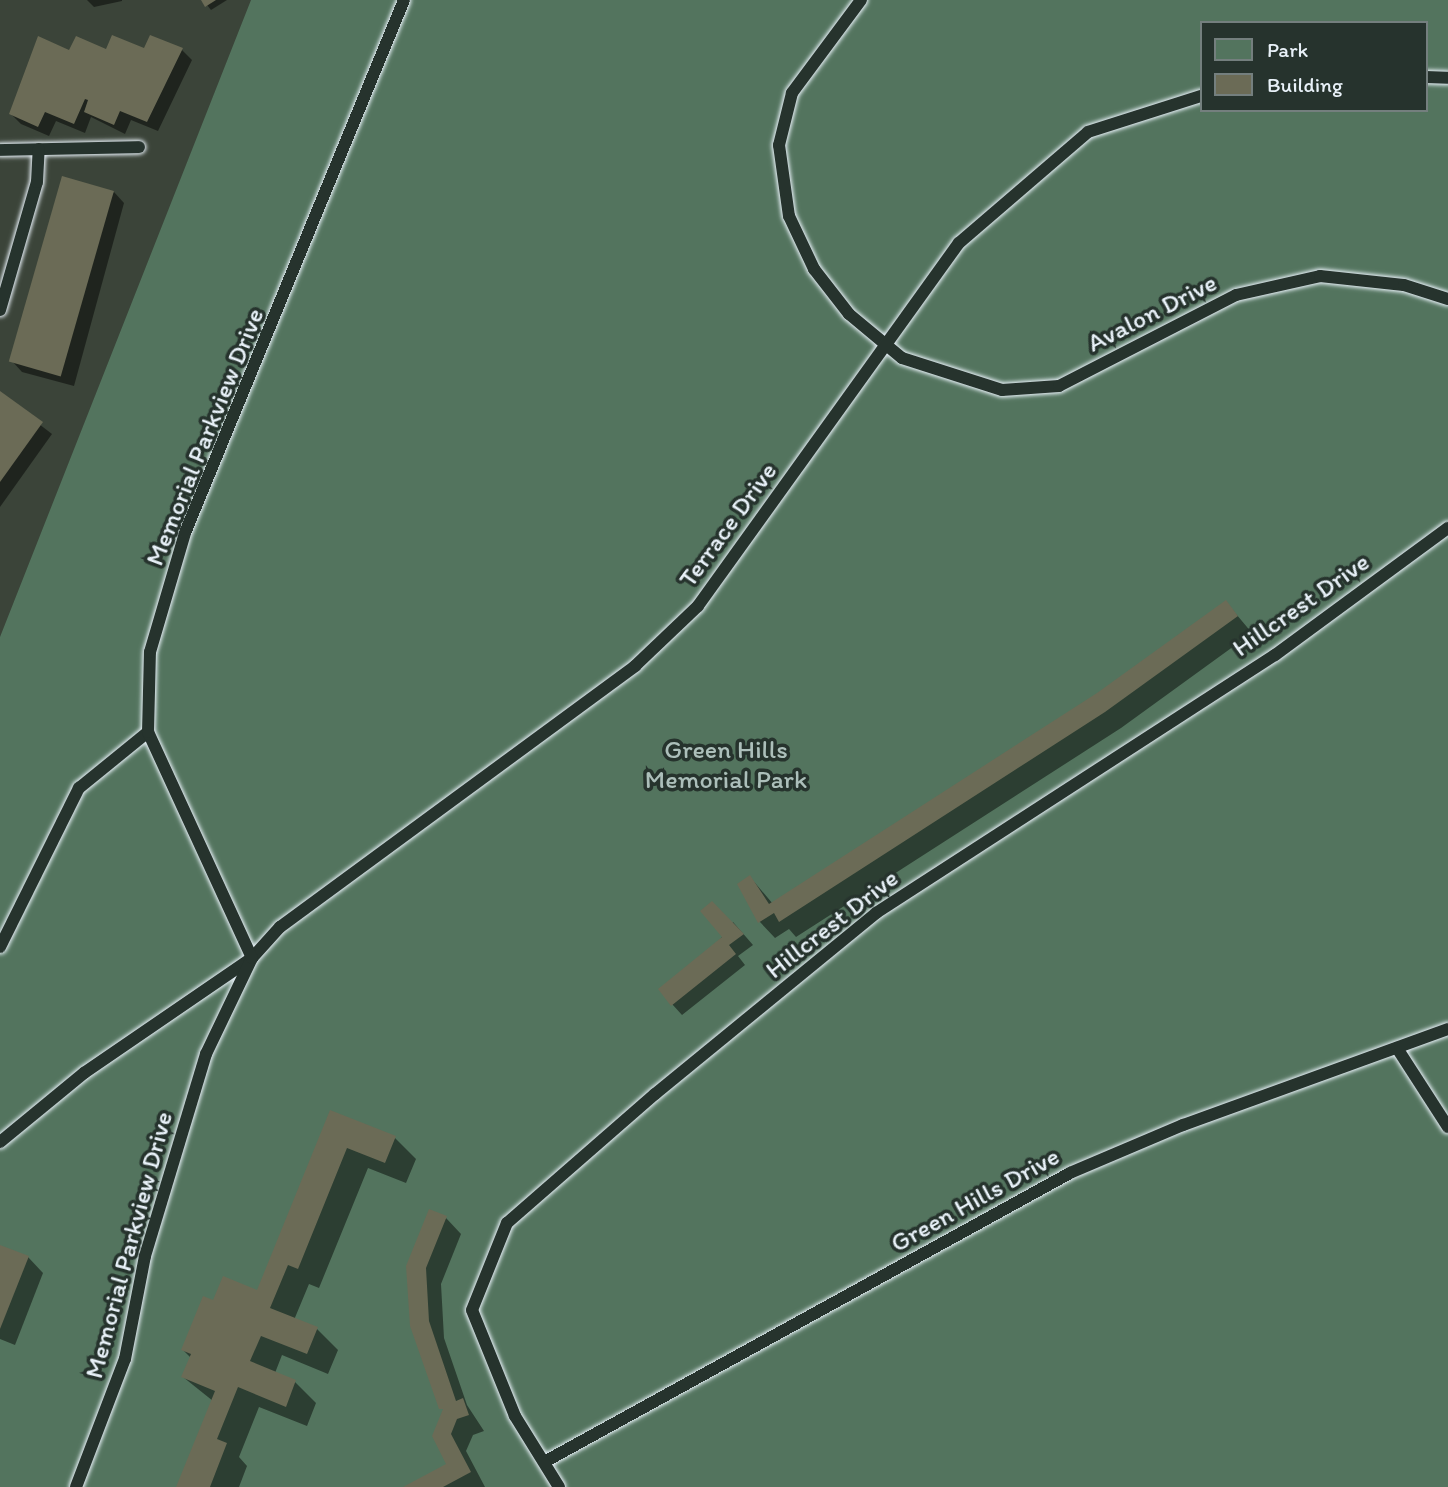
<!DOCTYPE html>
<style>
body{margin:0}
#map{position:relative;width:1448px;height:1487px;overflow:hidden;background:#3b4439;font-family:Itim,sans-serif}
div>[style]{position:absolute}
.green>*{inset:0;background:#53745e}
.shadow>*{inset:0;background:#0007}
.building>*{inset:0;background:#6b6b56;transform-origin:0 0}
.roads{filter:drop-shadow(0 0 2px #e8f1f8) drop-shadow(0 0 2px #e8f1f8)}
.service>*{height:12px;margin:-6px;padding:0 6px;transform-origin:6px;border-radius:6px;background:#26332d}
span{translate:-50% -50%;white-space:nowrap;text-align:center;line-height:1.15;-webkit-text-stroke:7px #26332d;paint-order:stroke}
.street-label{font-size:26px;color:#e8f1f8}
.park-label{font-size:26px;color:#acbfba}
.legend{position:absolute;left:1200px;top:21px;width:228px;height:91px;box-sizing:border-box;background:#26332d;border:2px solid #747f7e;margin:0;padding:9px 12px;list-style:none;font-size:21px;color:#e8f1f8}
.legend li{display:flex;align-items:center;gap:14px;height:35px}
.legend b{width:35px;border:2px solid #747f7e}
</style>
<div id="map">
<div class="green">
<div style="clip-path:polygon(evenodd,251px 0,1448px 0,1448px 1487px,0 1487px,0 637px,251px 0,1201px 23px,1425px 23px,1425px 110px,1201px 110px,1201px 23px)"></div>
</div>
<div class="shadow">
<div style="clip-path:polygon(87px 0,122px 0,122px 1px,94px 7px)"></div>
<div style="clip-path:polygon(203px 0,227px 0,211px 10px)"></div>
<div style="clip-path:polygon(39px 39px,70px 52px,182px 50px,192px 60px,158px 131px,131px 120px,125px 134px,91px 117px,85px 133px,56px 121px,49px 136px,21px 124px,11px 114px)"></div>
<div style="clip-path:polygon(114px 192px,124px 203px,74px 386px,22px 372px,12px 361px)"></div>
<div style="clip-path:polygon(0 394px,52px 434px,0 507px)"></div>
<div style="clip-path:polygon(1226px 602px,1252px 633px,1121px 728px,796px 937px,789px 929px,775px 938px,760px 922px,752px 910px,750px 877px,773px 904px,1098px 694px)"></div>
<div style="clip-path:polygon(733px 922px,753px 945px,738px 956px,745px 965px,682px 1015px,672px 1004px)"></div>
<div style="clip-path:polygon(331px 1112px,395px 1138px,416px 1159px,406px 1183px,368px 1168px,319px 1288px,309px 1284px,294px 1320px,317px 1329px,338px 1350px,328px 1374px,282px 1355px,275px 1373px,295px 1382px,316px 1403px,307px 1426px,259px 1407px,239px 1457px,247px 1466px,239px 1487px,178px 1487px,213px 1401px,183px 1377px,191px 1358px,183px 1350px,214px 1302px,258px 1292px)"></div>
<div style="clip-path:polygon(446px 1218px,461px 1234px,441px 1284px,444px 1338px,467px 1405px,484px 1431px,473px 1435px,466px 1451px,485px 1487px,407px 1487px,449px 1464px,444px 1411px,407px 1266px)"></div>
<div style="clip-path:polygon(0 1248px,28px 1257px,43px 1273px,15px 1345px,0 1339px)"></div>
</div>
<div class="building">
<div style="clip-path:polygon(201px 0,216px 0,205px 7px)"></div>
<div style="clip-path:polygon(112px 35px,144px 48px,150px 35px,183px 48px,147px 122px,120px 111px,114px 125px,84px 112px,88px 100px,85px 99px,74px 124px,45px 112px,38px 127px,9px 114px,38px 36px,69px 50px,76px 36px,106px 49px)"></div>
<div style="left:62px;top:176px;width:54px;height:193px;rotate:16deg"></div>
<div style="clip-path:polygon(0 391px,43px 422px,0 482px)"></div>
<div style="clip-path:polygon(1226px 600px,1238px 616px,1105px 712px,779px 922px,774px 913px,758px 923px,737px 884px,750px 875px,769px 904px,1097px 693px)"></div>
<div style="clip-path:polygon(712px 901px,744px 934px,729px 945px,736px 954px,671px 1006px,658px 989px,722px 937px,700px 911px)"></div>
<div style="clip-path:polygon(330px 1110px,396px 1136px,385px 1163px,347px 1148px,298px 1269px,288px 1265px,270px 1308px,318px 1327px,307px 1354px,261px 1336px,250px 1361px,296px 1380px,286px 1407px,238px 1387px,217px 1439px,227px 1443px,210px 1487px,176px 1487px,215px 1391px,181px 1377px,191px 1354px,181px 1350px,203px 1296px,213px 1300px,223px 1276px,257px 1290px)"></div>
<div style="clip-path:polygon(429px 1209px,447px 1216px,426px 1268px,429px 1321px,456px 1401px,463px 1398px,469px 1415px,457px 1419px,451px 1434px,471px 1472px,443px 1487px,403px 1487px,446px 1464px,432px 1436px,443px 1409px,439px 1409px,410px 1326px,406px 1266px)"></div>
<div style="clip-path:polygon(0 1245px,29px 1256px,0 1329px)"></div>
</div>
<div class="roads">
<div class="service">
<div style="left:861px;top:0;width:116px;rotate:126.6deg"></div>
<div style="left:792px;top:93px;width:54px;rotate:104deg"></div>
<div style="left:779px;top:145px;width:72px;rotate:82deg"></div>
<div style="left:789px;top:216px;width:59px;rotate:64.7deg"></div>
<div style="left:814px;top:269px;width:57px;rotate:52.1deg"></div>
<div style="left:849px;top:314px;width:69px;rotate:39.7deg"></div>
<div style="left:902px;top:358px;width:105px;rotate:17.7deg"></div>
<div style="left:1002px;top:390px;width:57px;rotate:-4deg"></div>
<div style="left:1059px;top:386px;width:199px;rotate:-27.2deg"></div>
<div style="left:1236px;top:295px;width:86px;rotate:-12.7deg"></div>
<div style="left:1320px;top:276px;width:84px;rotate:6.1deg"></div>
<div style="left:1404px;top:285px;width:46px;rotate:17.7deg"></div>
<div style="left:1425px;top:77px;width:23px;rotate:2deg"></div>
<div style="left:0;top:150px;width:139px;rotate:-1.2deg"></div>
<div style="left:0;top:310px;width:133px;rotate:-73.9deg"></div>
<div style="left:37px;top:182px;width:33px;rotate:-87deg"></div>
<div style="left:0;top:947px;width:178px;rotate:-63.6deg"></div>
<div style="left:79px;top:788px;width:89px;rotate:-39.1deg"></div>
<div style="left:1397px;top:1048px;width:94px;rotate:57.2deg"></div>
<div style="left:0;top:1142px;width:109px;rotate:-39.4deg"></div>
<div style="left:84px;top:1073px;width:204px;rotate:-34.4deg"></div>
<div style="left:252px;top:958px;width:42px;rotate:-47.9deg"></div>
<div style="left:280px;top:927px;width:441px;rotate:-36.3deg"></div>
<div style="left:635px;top:666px;width:87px;rotate:-43.6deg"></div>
<div style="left:698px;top:606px;width:447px;rotate:-54.3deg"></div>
<div style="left:959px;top:243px;width:170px;rotate:-40.7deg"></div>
<div style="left:1088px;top:132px;width:119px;rotate:-17.7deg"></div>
<div style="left:546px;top:1461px;width:598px;rotate:-28.79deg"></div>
<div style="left:1070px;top:1173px;width:123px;rotate:-23deg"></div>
<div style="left:1183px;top:1125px;width:282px;rotate:-19.9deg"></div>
<div style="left:76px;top:1487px;width:137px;rotate:-69.1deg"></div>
<div style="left:125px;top:1359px;width:105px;rotate:-79deg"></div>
<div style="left:145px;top:1256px;width:211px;rotate:-73.2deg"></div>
<div style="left:206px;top:1054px;width:106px;rotate:-64.4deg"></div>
<div style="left:252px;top:958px;width:249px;rotate:-114.7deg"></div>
<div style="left:148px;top:732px;width:80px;rotate:-88.6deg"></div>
<div style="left:150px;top:652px;width:124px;rotate:-73.6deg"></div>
<div style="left:185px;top:533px;width:576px;rotate:-67.66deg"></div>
<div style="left:559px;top:1487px;width:84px;rotate:-121.8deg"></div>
<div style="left:515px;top:1416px;width:114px;rotate:-112.1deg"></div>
<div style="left:472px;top:1310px;width:94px;rotate:-68.1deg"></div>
<div style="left:507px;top:1223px;width:196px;rotate:-41.1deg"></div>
<div style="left:655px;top:1094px;width:286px;rotate:-39.3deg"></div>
<div style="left:876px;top:913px;width:475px;rotate:-32.9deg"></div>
<div style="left:1275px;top:655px;width:215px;rotate:-36.3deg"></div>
</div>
</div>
<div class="street-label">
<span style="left:1152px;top:313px;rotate:-27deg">Avalon Drive</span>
<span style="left:205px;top:437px;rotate:-68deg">Memorial Parkview Drive</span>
<span style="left:728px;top:525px;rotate:-54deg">Terrace Drive</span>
<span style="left:1301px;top:605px;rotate:-35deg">Hillcrest Drive</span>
<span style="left:832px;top:924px;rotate:-38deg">Hillcrest Drive</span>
<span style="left:975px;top:1200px;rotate:-29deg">Green Hills Drive</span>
<span style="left:129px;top:1245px;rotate:-75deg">Memorial Parkview Drive</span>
</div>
<div class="park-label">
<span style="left:726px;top:765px">Green Hills<br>Memorial Park</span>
</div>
<ul class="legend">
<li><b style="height:19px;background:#53745e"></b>Park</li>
<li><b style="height:19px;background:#6b6b56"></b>Building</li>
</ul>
</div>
